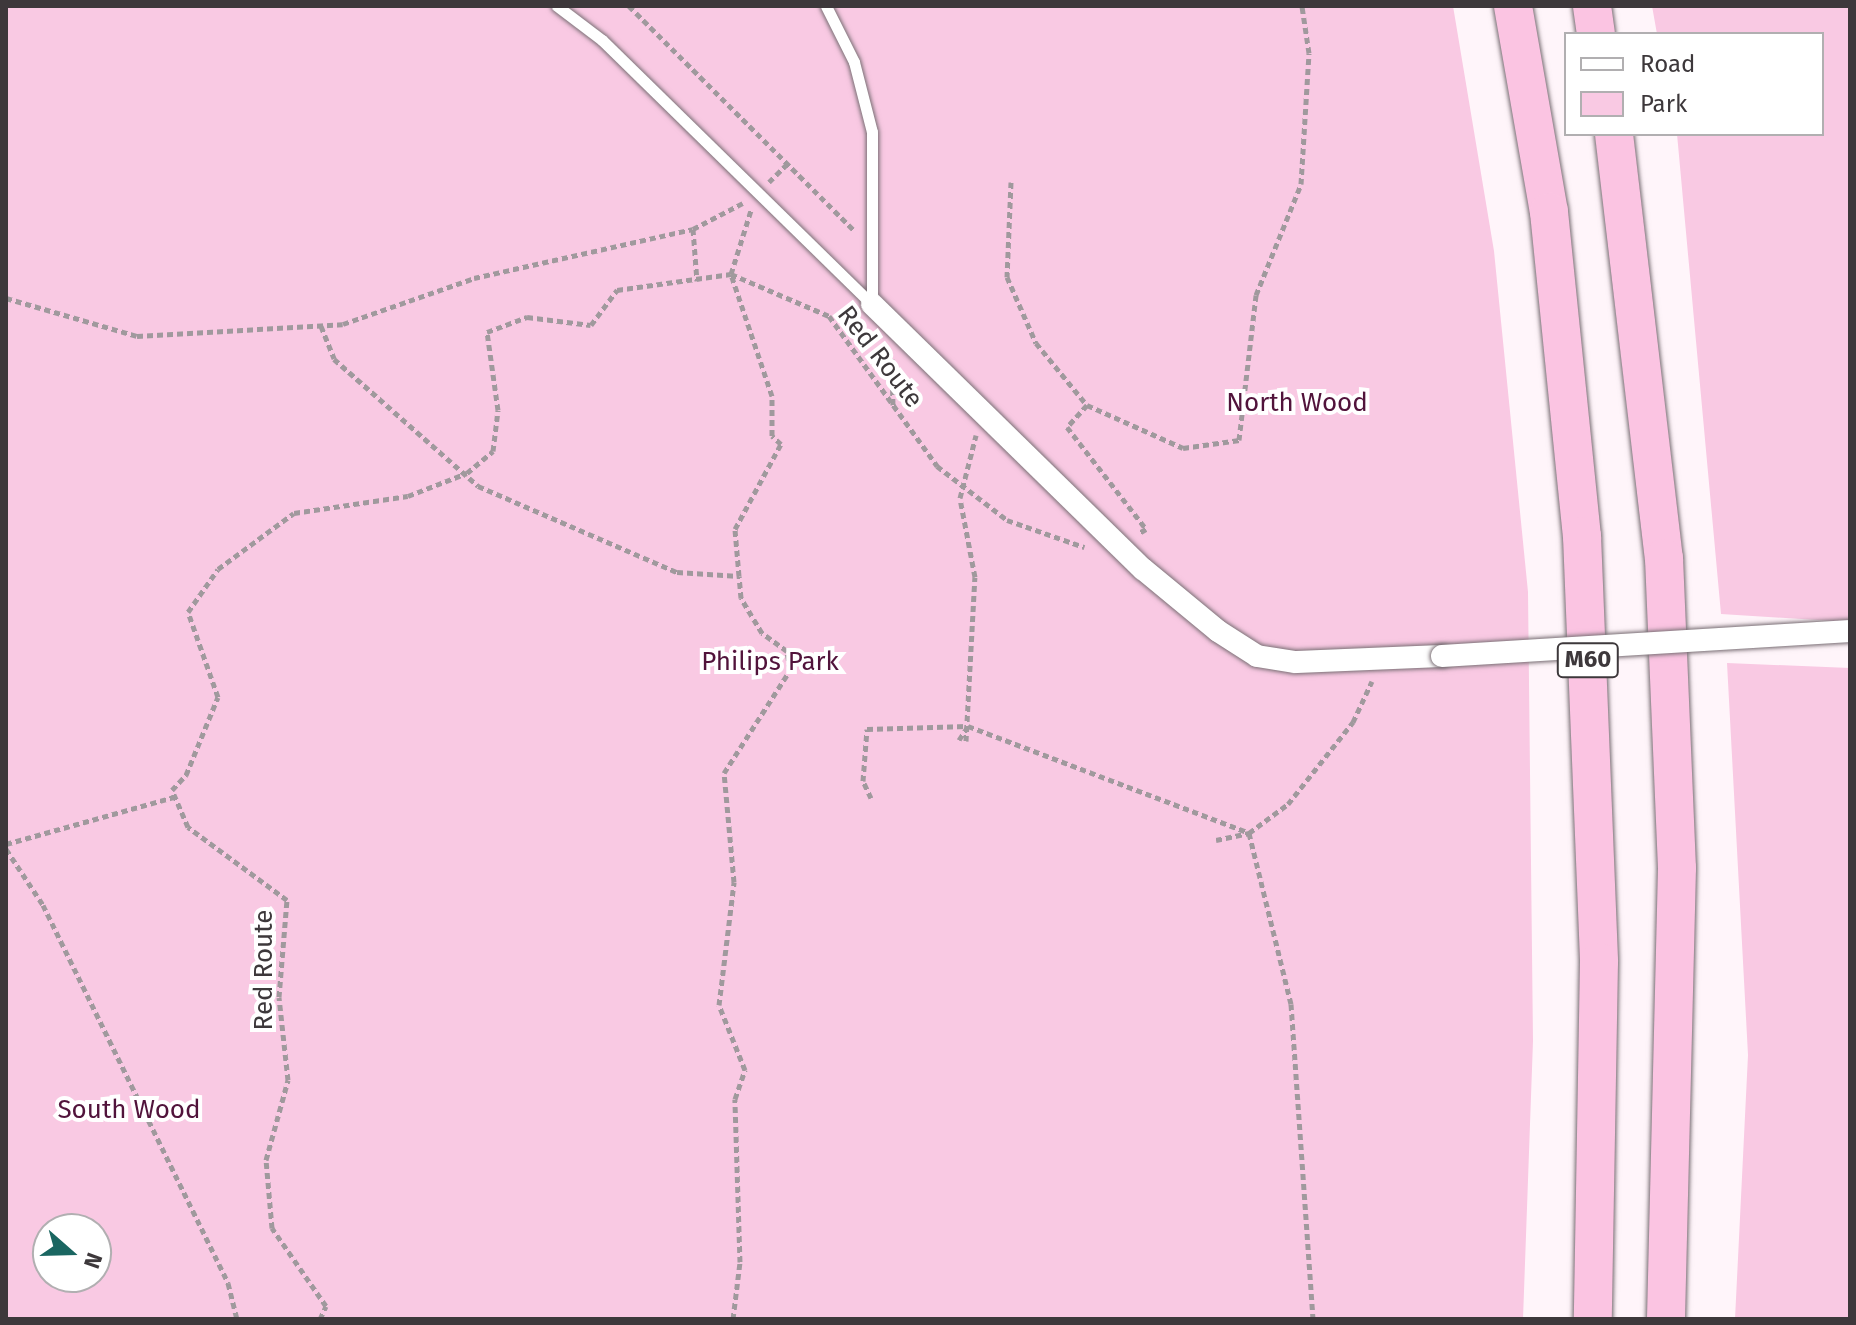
<!DOCTYPE html>
<style>
body{margin:0}
#map{position:relative;width:1856px;height:1325px;overflow:hidden;background:#fff5fa;font-family:"Fira Sans",sans-serif}
div>[style]{position:absolute}
.green>*{inset:0;background:#f9c9e3}
.path>*{height:5px;margin-top:-2.5px;transform-origin:0;background:repeating-linear-gradient(90deg,#a0999d 0 6px,transparent 0 10px)}
.roads{filter:drop-shadow(0 0 2px #7b7076) drop-shadow(0 0 2px #7b7076)}
.service>*{height:11px;margin:-5.5px;padding:0 5.5px;transform-origin:5.5px;border-radius:5.5px;background:#fff}
.minor>*{height:22px;margin:-11px;padding:0 11px;transform-origin:11px;border-radius:11px;background:#fff}
.motorway>*{height:38px;margin:-19px;padding:0 19px;transform-origin:19px;border-radius:19px;background:#fbc4e2}
.bridges{filter:drop-shadow(0 0 2px #7b7076) drop-shadow(0 0 2px #7b7076)}
.minor-bridge>*{height:22px;margin:-11px;padding:0 11px;transform-origin:11px;border-radius:11px;background:#fff}
span{translate:-50% -50%;white-space:nowrap;text-align:center;line-height:1.15;-webkit-text-stroke:8px #fff;paint-order:stroke}
.shield-label span{padding:2px 6px;background:#fff;border:2px solid;border-radius:6px;-webkit-text-stroke-width:0}
.shield-label{font-size:24px;color:#3d383b;font-weight:700}
.street-label{font-size:26px;color:#3d383b}
.park-label{font-size:26px;color:#51133b}
.frame{position:absolute;inset:0;border:8px solid #3d383b;pointer-events:none}
.legend{position:absolute;left:1564px;top:32px;width:260px;height:104px;box-sizing:border-box;background:#fff;border:2px solid #b1afb1;margin:0;padding:10px 14px;list-style:none;font-size:24px;color:#3d383b}
.legend li{display:flex;align-items:center;gap:16px;height:40px}
.legend b{width:40px;border:2px solid #b1afb1}
.north{position:absolute;left:32px;top:1213px;width:80px;height:80px;box-sizing:border-box;background:#fff;border:2px solid #b1afb1;border-radius:50%;rotate:110deg;font-size:22px;font-weight:700;line-height:32px;text-align:center;color:#3d383b}
.north::after{content:'';display:block;margin:auto;width:28px;height:36px;background:#1a6661;clip-path:polygon(50% 0,100% 100%,50% 72%,0 100%)}
</style>
<div id="map">
<div class="green">
<div style="clip-path:polygon(evenodd,6px 6px,1453px 6px,1494px 251px,1528px 592px,1533px 1041px,1523px 1319px,6px 1319px,6px 6px,48px 1229px,96px 1229px,96px 1277px,48px 1277px,48px 1229px)"></div>
<div style="clip-path:polygon(1652px 6px,1850px 6px,1850px 622px,1721px 614px,1677px 134px,1822px 134px,1822px 34px,1657px 34px)"></div>
<div style="clip-path:polygon(1727px 663px,1850px 668px,1850px 1319px,1735px 1319px,1748px 1055px)"></div>
</div>
<div class="path">
<div style="left:629px;top:6px;width:319px;rotate:44.9deg"></div>
<div style="left:769px;top:182px;width:27px;rotate:-45deg"></div>
<div style="left:1011px;top:182px;width:95px;rotate:92.4deg"></div>
<div style="left:1007px;top:277px;width:72px;rotate:66.3deg"></div>
<div style="left:1036px;top:343px;width:80px;rotate:50.6deg"></div>
<div style="left:1087px;top:405px;width:105px;rotate:24.1deg"></div>
<div style="left:1183px;top:448px;width:57px;rotate:-8.1deg"></div>
<div style="left:1239px;top:440px;width:146px;rotate:-83.3deg"></div>
<div style="left:1256px;top:295px;width:120px;rotate:-67.9deg"></div>
<div style="left:1301px;top:184px;width:131px;rotate:-86.5deg"></div>
<div style="left:1309px;top:53px;width:48px;rotate:-98.5deg"></div>
<div style="left:693px;top:229px;width:52px;rotate:85.6deg"></div>
<div style="left:6px;top:298px;width:136px;rotate:16.2deg"></div>
<div style="left:137px;top:336px;width:206px;rotate:-3.3deg"></div>
<div style="left:343px;top:324px;width:139px;rotate:-19.3deg"></div>
<div style="left:474px;top:278px;width:224px;rotate:-12.6deg"></div>
<div style="left:693px;top:229px;width:56px;rotate:-27.5deg"></div>
<div style="left:321px;top:326px;width:35px;rotate:68deg"></div>
<div style="left:334px;top:359px;width:192px;rotate:41.4deg"></div>
<div style="left:478px;top:486px;width:217px;rotate:23.4deg"></div>
<div style="left:677px;top:572px;width:62px;rotate:3.7deg"></div>
<div style="left:892px;top:359px;width:46px;rotate:88.8deg"></div>
<div style="left:1087px;top:405px;width:30px;rotate:132deg"></div>
<div style="left:1067px;top:427px;width:129px;rotate:52.2deg"></div>
<div style="left:1146px;top:529px;width:8px;rotate:150deg"></div>
<div style="left:959px;top:740px;width:17px;rotate:-57deg"></div>
<div style="left:968px;top:726px;width:301px;rotate:20.8deg"></div>
<div style="left:1249px;top:833px;width:176px;rotate:76.2deg"></div>
<div style="left:1291px;top:1004px;width:316px;rotate:86deg"></div>
<div style="left:966px;top:741px;width:164px;rotate:-86.9deg"></div>
<div style="left:975px;top:577px;width:80px;rotate:-100.8deg"></div>
<div style="left:960px;top:498px;width:65px;rotate:-75.7deg"></div>
<div style="left:871px;top:798px;width:19px;rotate:-115deg"></div>
<div style="left:863px;top:781px;width:52px;rotate:-85.6deg"></div>
<div style="left:867px;top:729px;width:100px;rotate:-1.7deg"></div>
<div style="left:1216px;top:840px;width:34px;rotate:-12deg"></div>
<div style="left:1249px;top:833px;width:49px;rotate:-36.6deg"></div>
<div style="left:1288px;top:804px;width:105px;rotate:-51.6deg"></div>
<div style="left:1353px;top:722px;width:45px;rotate:-65.1deg"></div>
<div style="left:6px;top:844px;width:174px;rotate:-15.6deg"></div>
<div style="left:6px;top:849px;width:67px;rotate:56.5deg"></div>
<div style="left:43px;top:905px;width:421px;rotate:63.9deg"></div>
<div style="left:228px;top:1283px;width:37px;rotate:76deg"></div>
<div style="left:320px;top:1319px;width:14px;rotate:-65deg"></div>
<div style="left:326px;top:1306px;width:95px;rotate:-124.7deg"></div>
<div style="left:272px;top:1228px;width:68px;rotate:-95deg"></div>
<div style="left:266px;top:1160px;width:83px;rotate:-74.6deg"></div>
<div style="left:288px;top:1080px;width:83px;rotate:-96.2deg"></div>
<div style="left:279px;top:997px;width:97px;rotate:-85.3deg"></div>
<div style="left:287px;top:900px;width:123px;rotate:-143.6deg"></div>
<div style="left:188px;top:827px;width:40px;rotate:-113.4deg"></div>
<div style="left:172px;top:790px;width:21px;rotate:-47deg"></div>
<div style="left:186px;top:775px;width:84px;rotate:-67.7deg"></div>
<div style="left:218px;top:697px;width:90px;rotate:-109.4deg"></div>
<div style="left:188px;top:612px;width:52px;rotate:-55.1deg"></div>
<div style="left:218px;top:569px;width:94px;rotate:-36.4deg"></div>
<div style="left:294px;top:513px;width:115px;rotate:-8.5deg"></div>
<div style="left:408px;top:496px;width:63px;rotate:-21.3deg"></div>
<div style="left:467px;top:473px;width:34px;rotate:-40deg"></div>
<div style="left:493px;top:451px;width:41px;rotate:-83deg"></div>
<div style="left:498px;top:410px;width:79px;rotate:-98deg"></div>
<div style="left:487px;top:332px;width:43px;rotate:-20.6deg"></div>
<div style="left:527px;top:317px;width:64px;rotate:7.1deg"></div>
<div style="left:591px;top:325px;width:44px;rotate:-53.4deg"></div>
<div style="left:617px;top:290px;width:115px;rotate:-8deg"></div>
<div style="left:731px;top:274px;width:107px;rotate:23.2deg"></div>
<div style="left:829px;top:316px;width:185px;rotate:54.2deg"></div>
<div style="left:937px;top:466px;width:88px;rotate:37.6deg"></div>
<div style="left:1007px;top:520px;width:82px;rotate:19.3deg"></div>
<div style="left:733px;top:1319px;width:57px;rotate:-83deg"></div>
<div style="left:740px;top:1262px;width:163px;rotate:-91.8deg"></div>
<div style="left:735px;top:1099px;width:31px;rotate:-71deg"></div>
<div style="left:745px;top:1070px;width:70px;rotate:-111.8deg"></div>
<div style="left:719px;top:1005px;width:124px;rotate:-83deg"></div>
<div style="left:734px;top:882px;width:109px;rotate:-95.2deg"></div>
<div style="left:724px;top:773px;width:122px;rotate:-57.3deg"></div>
<div style="left:790px;top:670px;width:19px;rotate:-99deg"></div>
<div style="left:787px;top:651px;width:31px;rotate:-144deg"></div>
<div style="left:762px;top:633px;width:41px;rotate:-121deg"></div>
<div style="left:741px;top:598px;width:22px;rotate:-95deg"></div>
<div style="left:739px;top:576px;width:47px;rotate:-94.9deg"></div>
<div style="left:735px;top:529px;width:97px;rotate:-61.6deg"></div>
<div style="left:781px;top:444px;width:12px;rotate:-138deg"></div>
<div style="left:772px;top:436px;width:40px;rotate:-90deg"></div>
<div style="left:772px;top:396px;width:129px;rotate:-108.6deg"></div>
<div style="left:731px;top:274px;width:67px;rotate:-72.6deg"></div>
</div>
<div class="roads">
<div class="service">
<div style="left:557px;top:6px;width:56px;rotate:37.1deg"></div>
<div style="left:602px;top:40px;width:378px;rotate:44.4deg"></div>
<div style="left:826px;top:6px;width:63px;rotate:63.4deg"></div>
<div style="left:854px;top:62px;width:72px;rotate:75.6deg"></div>
<div style="left:872px;top:132px;width:172px;rotate:90deg"></div>
</div>
<div class="minor">
<div style="left:872px;top:304px;width:379px;rotate:44.4deg"></div>
<div style="left:1143px;top:569px;width:97px;rotate:39.6deg"></div>
<div style="left:1218px;top:631px;width:46px;rotate:32.7deg"></div>
<div style="left:1257px;top:656px;width:39px;rotate:9deg"></div>
<div style="left:1296px;top:662px;width:146px;rotate:-2.4deg"></div>
</div>
<div class="motorway">
<div style="left:1513px;top:6px;width:209px;rotate:80.1deg"></div>
<div style="left:1549px;top:212px;width:326px;rotate:84.2deg"></div>
<div style="left:1582px;top:536px;width:426px;rotate:87.7deg"></div>
<div style="left:1599px;top:962px;width:357px;rotate:91deg"></div>
<div style="left:1592px;top:6px;width:28px;rotate:82deg"></div>
<div style="left:1614px;top:134px;width:427px;rotate:83.3deg"></div>
<div style="left:1664px;top:558px;width:310px;rotate:87.6deg"></div>
<div style="left:1677px;top:868px;width:451px;rotate:91.4deg"></div>
</div>
</div>
<div class="bridges">
<div class="minor-bridge">
<div style="left:1442px;top:656px;width:409px;rotate:-3.5deg"></div>
</div>
</div>
<div class="shield-label">
<span style="left:1588px;top:660px">M60</span>
</div>
<div class="street-label">
<span style="left:880px;top:357px;rotate:52deg">Red Route</span>
<span style="left:264px;top:970px;rotate:-90deg">Red Route</span>
</div>
<div class="park-label">
<span style="left:1297px;top:403px">North Wood</span>
<span style="left:770px;top:662px">Philips Park</span>
<span style="left:129px;top:1110px">South Wood</span>
</div>
<div class="frame"></div>
<ul class="legend">
<li><b style="height:10px;background:#fff"></b>Road</li>
<li><b style="height:22px;background:#f9c9e3"></b>Park</li>
</ul>
<div class="north">N</div>
</div>
